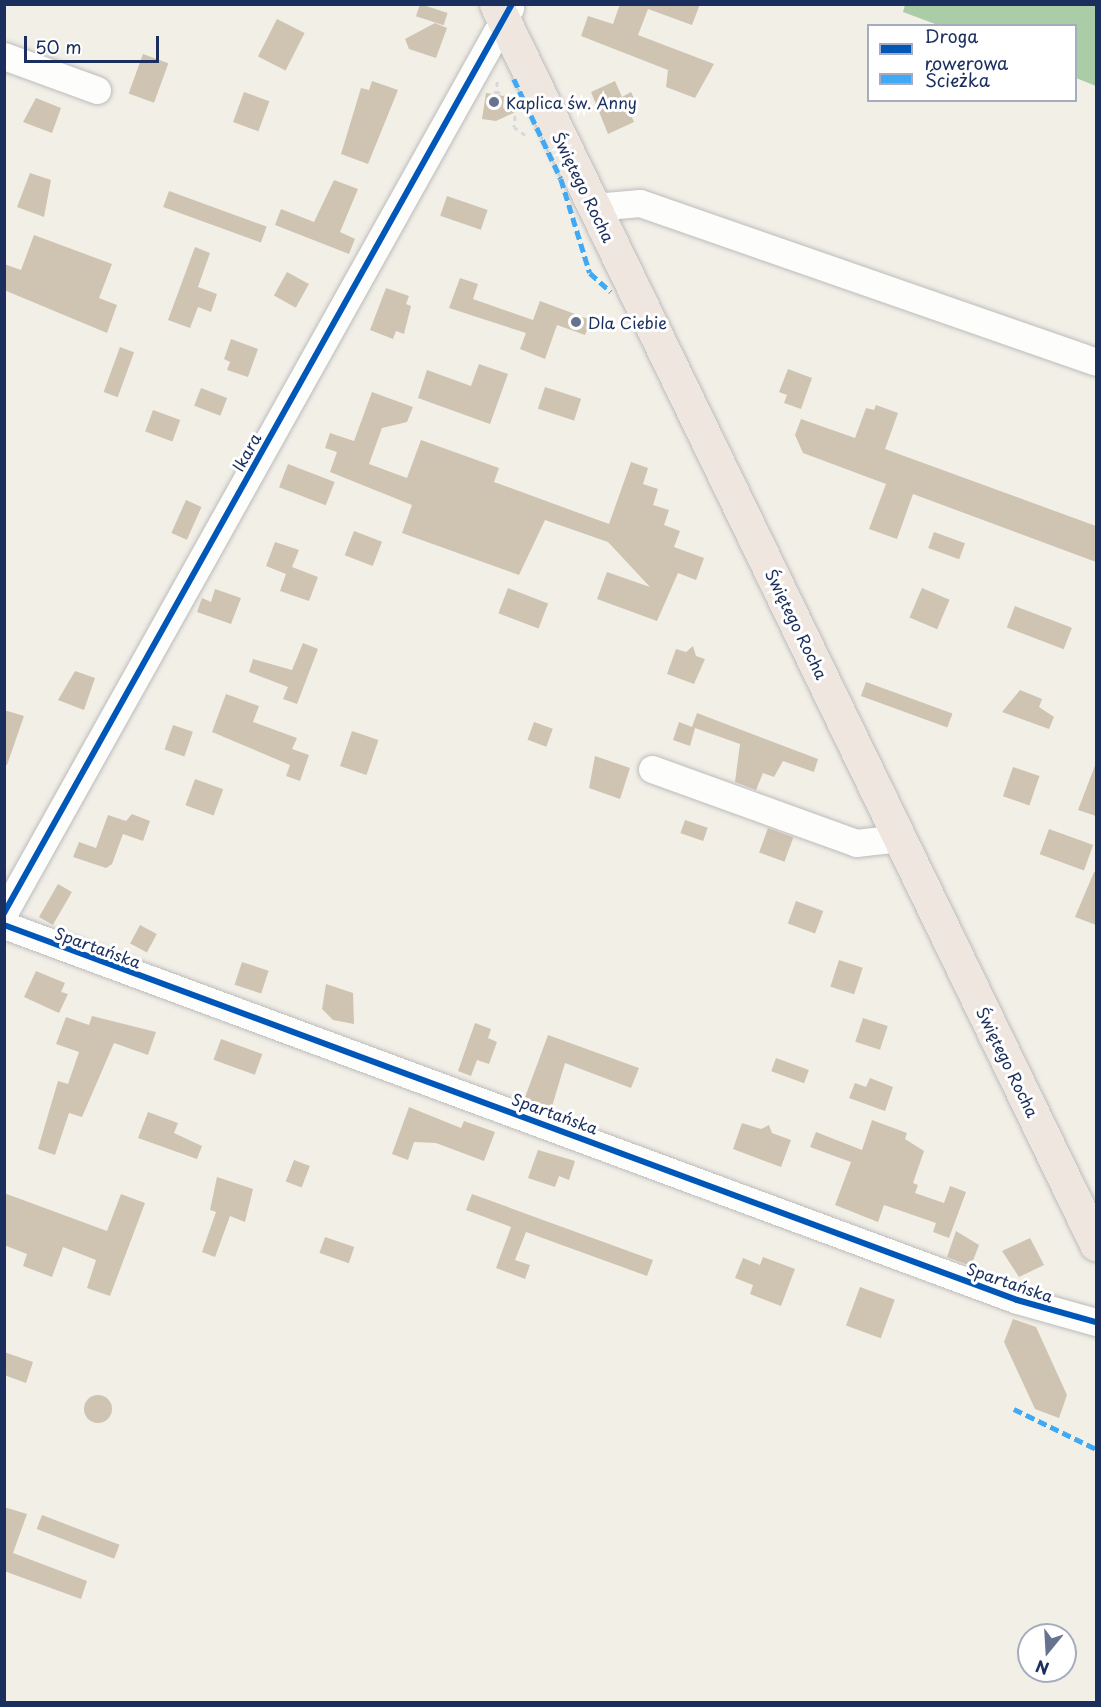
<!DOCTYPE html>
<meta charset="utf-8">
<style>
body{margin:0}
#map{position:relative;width:1101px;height:1707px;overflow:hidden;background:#f2efe7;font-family:"Playpen Sans",sans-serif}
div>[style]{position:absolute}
.forest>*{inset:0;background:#aacca7}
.building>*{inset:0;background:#cfc4b2;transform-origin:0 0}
.round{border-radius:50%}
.path>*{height:3px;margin-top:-1.5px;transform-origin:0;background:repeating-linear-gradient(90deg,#d7d8d9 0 4.5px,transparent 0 9px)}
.roads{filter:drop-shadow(0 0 2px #bcbcbc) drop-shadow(0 0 2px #bcbcbc)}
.minor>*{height:27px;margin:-13.5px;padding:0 13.5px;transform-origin:13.5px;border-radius:13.5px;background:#fdfdfb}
.major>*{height:33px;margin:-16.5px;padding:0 16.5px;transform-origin:16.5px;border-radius:16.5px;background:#efe7df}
.quiet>*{height:4.5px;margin-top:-2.25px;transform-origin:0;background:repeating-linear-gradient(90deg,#3fa9f5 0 9px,transparent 0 13.5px)}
.cycleway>*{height:6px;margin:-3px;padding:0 3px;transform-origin:3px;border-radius:3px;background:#0057b8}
.dots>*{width:16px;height:16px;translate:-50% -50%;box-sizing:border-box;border:3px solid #fff;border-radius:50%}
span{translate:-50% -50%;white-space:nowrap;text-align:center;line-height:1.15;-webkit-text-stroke:6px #fff;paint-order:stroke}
.poi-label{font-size:16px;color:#1b2f5e}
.left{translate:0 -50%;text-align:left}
.street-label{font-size:16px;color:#1b2f5e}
.frame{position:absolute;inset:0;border:6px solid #1b2f5e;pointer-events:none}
.legend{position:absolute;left:867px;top:24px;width:210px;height:78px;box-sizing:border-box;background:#fff;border:2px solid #a4acbf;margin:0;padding:8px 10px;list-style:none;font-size:18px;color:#1b2f5e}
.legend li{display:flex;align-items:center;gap:12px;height:30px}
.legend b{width:30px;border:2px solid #a4acbf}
.north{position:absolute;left:1017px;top:1623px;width:60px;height:60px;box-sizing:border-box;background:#fff;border:2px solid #a4acbf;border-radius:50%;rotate:198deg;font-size:16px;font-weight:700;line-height:24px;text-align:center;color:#1b2f5e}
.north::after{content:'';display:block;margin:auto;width:21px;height:27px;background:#66728e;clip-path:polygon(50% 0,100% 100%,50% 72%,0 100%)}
.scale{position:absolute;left:24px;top:36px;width:135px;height:27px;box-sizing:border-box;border:3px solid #1b2f5e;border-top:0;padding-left:8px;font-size:18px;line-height:21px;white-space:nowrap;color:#1b2f5e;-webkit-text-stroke:4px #fff;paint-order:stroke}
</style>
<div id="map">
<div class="forest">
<div style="clip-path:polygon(905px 5px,1096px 5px,1096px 86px,1076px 78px,1076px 26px,938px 25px,903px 12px)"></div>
</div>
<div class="building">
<div style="left:420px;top:4px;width:29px;height:13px;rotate:18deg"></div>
<div style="clip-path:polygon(620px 4px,700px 4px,692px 25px,648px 9px,638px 35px,714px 64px,695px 98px,666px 87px,668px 70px,581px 36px,588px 16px,613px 24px)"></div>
<div style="left:277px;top:19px;width:31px;height:42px;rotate:27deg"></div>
<div style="clip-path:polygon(435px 23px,447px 28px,436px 58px,409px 49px,405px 39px)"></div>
<div style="left:143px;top:54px;width:27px;height:42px;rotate:20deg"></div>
<div style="clip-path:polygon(372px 81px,398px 90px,368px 164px,341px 154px,361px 88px,369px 90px)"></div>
<div style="clip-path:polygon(615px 81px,622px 97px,631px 92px,639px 109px,630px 113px,634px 122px,608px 134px,591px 92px)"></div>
<div style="left:244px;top:92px;width:27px;height:32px;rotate:20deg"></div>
<div style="clip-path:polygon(486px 93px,504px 96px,503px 108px,520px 110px,496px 121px,482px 119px)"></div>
<div style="clip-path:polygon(36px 98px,61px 108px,52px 133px,23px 122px)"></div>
<div style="clip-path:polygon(30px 173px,51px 180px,44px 217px,17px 207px)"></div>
<div style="clip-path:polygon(334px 180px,358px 189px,340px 232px,355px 239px,349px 254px,275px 225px,281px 209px,314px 222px)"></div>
<div style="left:169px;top:191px;width:104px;height:17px;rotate:20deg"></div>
<div style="left:447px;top:196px;width:43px;height:21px;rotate:19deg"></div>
<div style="clip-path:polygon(34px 235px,112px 264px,99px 298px,117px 305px,107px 333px,4px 290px,4px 264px,21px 270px)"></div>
<div style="clip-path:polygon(195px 247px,210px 253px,198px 287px,217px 294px,211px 312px,198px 307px,190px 328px,168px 320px)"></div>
<div style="left:287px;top:272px;width:25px;height:27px;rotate:29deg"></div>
<div style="clip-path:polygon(460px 278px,478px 284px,473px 299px,533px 320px,540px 301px,591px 320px,585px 335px,557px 325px,545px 359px,520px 349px,526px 333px,449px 308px)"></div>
<div style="clip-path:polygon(386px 288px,409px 296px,406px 304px,411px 306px,404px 334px,396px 331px,393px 339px,370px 330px)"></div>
<div style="clip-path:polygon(231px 339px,258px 349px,248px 377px,227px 370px,230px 362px,224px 359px)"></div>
<div style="left:120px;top:347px;width:15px;height:48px;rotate:20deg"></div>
<div style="clip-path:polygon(479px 364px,508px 374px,490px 424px,418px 398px,427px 370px,471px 386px)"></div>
<div style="clip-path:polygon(788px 369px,812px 378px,801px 409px,784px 403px,787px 395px,779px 392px)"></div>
<div style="left:545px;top:387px;width:38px;height:23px;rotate:18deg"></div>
<div style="left:201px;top:388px;width:28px;height:19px;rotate:21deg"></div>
<div style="clip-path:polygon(372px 392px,413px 407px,407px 422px,382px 428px,369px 464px,407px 478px,421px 440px,499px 468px,494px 482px,609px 524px,631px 462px,648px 468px,643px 484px,658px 489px,653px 505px,669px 510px,664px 525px,680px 531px,674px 547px,704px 558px,696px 580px,678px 573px,657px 621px,597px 599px,607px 572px,650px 587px,608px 542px,545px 520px,519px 575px,402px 533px,412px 505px,330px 472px,337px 452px,325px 448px,330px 433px,354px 441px)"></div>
<div style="clip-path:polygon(876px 405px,898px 413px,885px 449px,1096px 526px,1096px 562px,913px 494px,897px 539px,869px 529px,886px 484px,803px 453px,795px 435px,801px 419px,855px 438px,866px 408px,874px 410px)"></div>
<div style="left:153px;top:410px;width:29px;height:23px;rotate:20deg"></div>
<div style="left:288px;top:464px;width:50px;height:25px;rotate:21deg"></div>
<div style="left:186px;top:500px;width:17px;height:36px;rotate:24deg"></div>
<div style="left:354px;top:531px;width:30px;height:26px;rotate:21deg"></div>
<div style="left:934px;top:532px;width:33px;height:17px;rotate:20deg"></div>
<div style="clip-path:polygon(275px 542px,299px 550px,292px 567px,318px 577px,309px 601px,280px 591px,286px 574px,266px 566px)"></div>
<div style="left:508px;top:588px;width:43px;height:27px;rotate:21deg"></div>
<div style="left:922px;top:588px;width:30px;height:32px;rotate:23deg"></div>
<div style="clip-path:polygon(215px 589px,241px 598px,231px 624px,197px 612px,202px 598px,211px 602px)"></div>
<div style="left:1015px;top:606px;width:61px;height:23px;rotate:21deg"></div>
<div style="clip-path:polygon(303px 643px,318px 649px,297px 704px,283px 699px,288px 687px,249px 672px,253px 659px,292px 670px)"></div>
<div style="clip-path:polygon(693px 646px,696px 656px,705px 659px,694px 684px,667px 674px,676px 649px,686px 652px)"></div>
<div style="clip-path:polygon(75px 671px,95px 678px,84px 710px,58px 700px)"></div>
<div style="left:866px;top:682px;width:92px;height:15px;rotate:20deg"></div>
<div style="clip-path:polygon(1020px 690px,1042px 699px,1039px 707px,1054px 717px,1049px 729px,1002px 712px)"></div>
<div style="clip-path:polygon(226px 694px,259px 706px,253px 722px,297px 738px,292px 749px,309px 755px,300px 781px,286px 776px,290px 765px,212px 732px)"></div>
<div style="clip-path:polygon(4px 710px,24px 716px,7px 765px,4px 765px)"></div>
<div style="clip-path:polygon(697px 713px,818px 759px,814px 772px,783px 761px,774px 777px,763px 773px,756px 790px,735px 782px,740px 744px,695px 728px,690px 746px,673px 740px,679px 722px,692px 727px)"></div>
<div style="left:534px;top:722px;width:20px;height:19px;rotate:20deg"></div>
<div style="left:173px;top:725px;width:21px;height:26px;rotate:19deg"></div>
<div style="left:352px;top:731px;width:28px;height:37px;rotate:19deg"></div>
<div style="clip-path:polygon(595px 756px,630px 768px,620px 799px,589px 788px)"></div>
<div style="clip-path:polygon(1096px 763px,1096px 816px,1078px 810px)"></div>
<div style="left:1013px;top:767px;width:28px;height:31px;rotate:19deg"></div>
<div style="left:195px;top:779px;width:30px;height:28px;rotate:20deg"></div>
<div style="clip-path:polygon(132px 814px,150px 821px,143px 841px,123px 834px,112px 864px,106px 868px,73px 857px,79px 842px,96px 848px,108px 815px,126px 821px)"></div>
<div style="left:685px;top:820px;width:24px;height:14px;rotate:19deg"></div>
<div style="left:768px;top:828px;width:27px;height:26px;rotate:20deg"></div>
<div style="left:1049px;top:829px;width:47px;height:27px;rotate:20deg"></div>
<div style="clip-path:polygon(1094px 872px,1096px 872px,1096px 925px,1075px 917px)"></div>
<div style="left:58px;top:884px;width:16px;height:38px;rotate:30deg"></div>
<div style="left:796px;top:901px;width:29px;height:24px;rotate:20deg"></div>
<div style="left:140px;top:925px;width:19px;height:21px;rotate:28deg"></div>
<div style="left:839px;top:960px;width:25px;height:28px;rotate:18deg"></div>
<div style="left:242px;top:962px;width:28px;height:24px;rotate:18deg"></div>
<div style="clip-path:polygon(36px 971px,65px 983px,61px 992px,68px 994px,59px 1013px,24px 997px)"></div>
<div style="clip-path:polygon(326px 984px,353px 993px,354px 1024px,333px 1020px,322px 1009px)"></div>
<div style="clip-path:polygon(92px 1016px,156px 1032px,148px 1055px,114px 1043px,82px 1117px,69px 1113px,55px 1155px,38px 1149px,58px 1081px,68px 1084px,79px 1052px,56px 1044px,66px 1017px,89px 1025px)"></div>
<div style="left:863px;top:1018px;width:26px;height:25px;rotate:18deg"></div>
<div style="clip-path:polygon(475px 1023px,491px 1029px,488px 1038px,497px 1042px,489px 1064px,477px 1060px,471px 1076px,458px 1071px)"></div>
<div style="clip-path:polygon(548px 1035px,639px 1068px,631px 1088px,565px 1063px,551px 1110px,524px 1100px)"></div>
<div style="left:221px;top:1039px;width:44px;height:22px;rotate:20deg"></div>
<div style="left:776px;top:1058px;width:35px;height:14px;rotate:20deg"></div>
<div style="clip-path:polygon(870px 1078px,893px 1087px,885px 1111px,849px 1098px,855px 1083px,866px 1087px)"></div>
<div style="clip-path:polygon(409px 1107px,461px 1128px,464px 1121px,495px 1132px,484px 1161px,436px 1143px,414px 1142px,408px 1160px,392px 1154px)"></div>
<div style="clip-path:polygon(148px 1112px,178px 1123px,174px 1133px,202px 1146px,197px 1159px,138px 1138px)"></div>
<div style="clip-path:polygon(872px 1120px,907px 1133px,905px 1139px,924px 1151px,913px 1183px,918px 1185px,915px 1193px,944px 1203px,950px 1186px,966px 1192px,949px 1238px,933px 1232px,936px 1223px,884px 1205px,878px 1222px,835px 1205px,851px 1162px,810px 1147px,816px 1132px,862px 1150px)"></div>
<div style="clip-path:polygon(742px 1123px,761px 1129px,769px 1125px,772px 1133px,791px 1140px,781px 1167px,733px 1149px)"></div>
<div style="clip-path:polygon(538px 1150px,575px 1161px,569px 1180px,559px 1176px,555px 1187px,528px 1178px)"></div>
<div style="left:294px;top:1160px;width:17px;height:23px;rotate:21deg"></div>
<div style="clip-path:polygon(217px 1177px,253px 1189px,245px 1222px,230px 1216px,215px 1257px,202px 1252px,216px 1212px,210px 1210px)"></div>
<div style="clip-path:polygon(4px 1193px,107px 1231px,121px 1194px,145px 1203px,110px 1296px,87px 1288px,96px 1260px,63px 1247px,52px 1277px,23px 1266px,27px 1254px,4px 1245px)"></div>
<div style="clip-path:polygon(472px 1194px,653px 1260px,647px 1276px,526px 1232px,515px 1260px,530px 1265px,525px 1279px,496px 1268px,511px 1227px,466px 1210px)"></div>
<div style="clip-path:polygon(956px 1231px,979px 1245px,971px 1266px,947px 1257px)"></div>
<div style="left:325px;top:1237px;width:31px;height:17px;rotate:19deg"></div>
<div style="clip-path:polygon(1030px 1238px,1044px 1265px,1019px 1277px,1002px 1251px)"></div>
<div style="clip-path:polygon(763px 1257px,795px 1269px,781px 1306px,750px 1294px,753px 1285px,735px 1278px,743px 1258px,760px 1265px)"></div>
<div style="left:860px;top:1287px;width:37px;height:41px;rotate:20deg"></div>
<div style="clip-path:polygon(1013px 1319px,1036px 1327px,1067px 1395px,1059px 1418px,1035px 1409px,1004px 1342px)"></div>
<div style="clip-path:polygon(4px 1352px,33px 1362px,26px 1383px,4px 1375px)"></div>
<div class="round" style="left:84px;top:1395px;width:28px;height:28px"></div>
<div style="clip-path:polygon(4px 1507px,27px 1514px,13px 1553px,87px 1581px,81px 1599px,4px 1571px)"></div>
<div style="left:42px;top:1515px;width:83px;height:15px;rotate:21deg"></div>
</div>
<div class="path">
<div style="left:496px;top:91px;width:21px;rotate:28deg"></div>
<div style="left:495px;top:95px;width:17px;rotate:-80deg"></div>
<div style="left:516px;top:107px;width:20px;rotate:96deg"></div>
<div style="left:514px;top:127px;width:14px;rotate:36deg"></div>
</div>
<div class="roads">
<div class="minor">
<div style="left:4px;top:56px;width:99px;rotate:20.1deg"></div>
<div style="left:594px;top:207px;width:46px;rotate:-5deg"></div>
<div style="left:640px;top:203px;width:483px;rotate:19.2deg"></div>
<div style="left:652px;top:769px;width:217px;rotate:19.9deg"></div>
<div style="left:856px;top:843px;width:44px;rotate:-6.5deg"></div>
<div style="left:4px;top:913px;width:1037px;rotate:-60.79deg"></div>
<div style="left:4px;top:925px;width:1080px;rotate:20.31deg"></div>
<div style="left:1017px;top:1300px;width:82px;rotate:15.6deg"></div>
</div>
<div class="major">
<div style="left:496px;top:4px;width:1378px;rotate:64.18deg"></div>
</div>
</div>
<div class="quiet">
<div style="left:514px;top:79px;width:110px;rotate:64.8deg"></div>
<div style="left:561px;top:179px;width:98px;rotate:72.9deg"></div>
<div style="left:590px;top:273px;width:28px;rotate:42deg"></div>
<div style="left:1014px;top:1409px;width:91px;rotate:26deg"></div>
</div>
<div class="cycleway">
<div style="left:4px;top:913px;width:1041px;rotate:-60.8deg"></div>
<div style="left:4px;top:925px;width:1080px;rotate:20.31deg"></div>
<div style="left:1017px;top:1300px;width:82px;rotate:15.6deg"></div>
</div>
<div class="dots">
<div style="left:494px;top:102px;background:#66728e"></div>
<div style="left:576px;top:322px;background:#66728e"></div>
</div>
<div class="poi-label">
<span class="left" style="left:506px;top:102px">Kaplica św. Anny</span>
<span class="left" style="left:588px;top:322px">Dla Ciebie</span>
</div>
<div class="street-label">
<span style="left:584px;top:187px;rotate:64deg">Świętego Rocha</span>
<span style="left:246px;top:452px;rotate:-61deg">Ikara</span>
<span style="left:797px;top:624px;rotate:64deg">Świętego Rocha</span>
<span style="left:98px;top:947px;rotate:20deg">Spartańska</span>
<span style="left:1008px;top:1062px;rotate:64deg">Świętego Rocha</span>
<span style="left:555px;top:1113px;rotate:20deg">Spartańska</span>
<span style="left:1010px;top:1282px;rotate:19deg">Spartańska</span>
</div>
<div class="frame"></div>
<ul class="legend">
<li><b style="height:8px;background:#0057b8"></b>Droga rowerowa</li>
<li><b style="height:8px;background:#3fa9f5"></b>Ścieżka</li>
</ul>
<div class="north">N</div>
<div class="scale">50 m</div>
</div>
